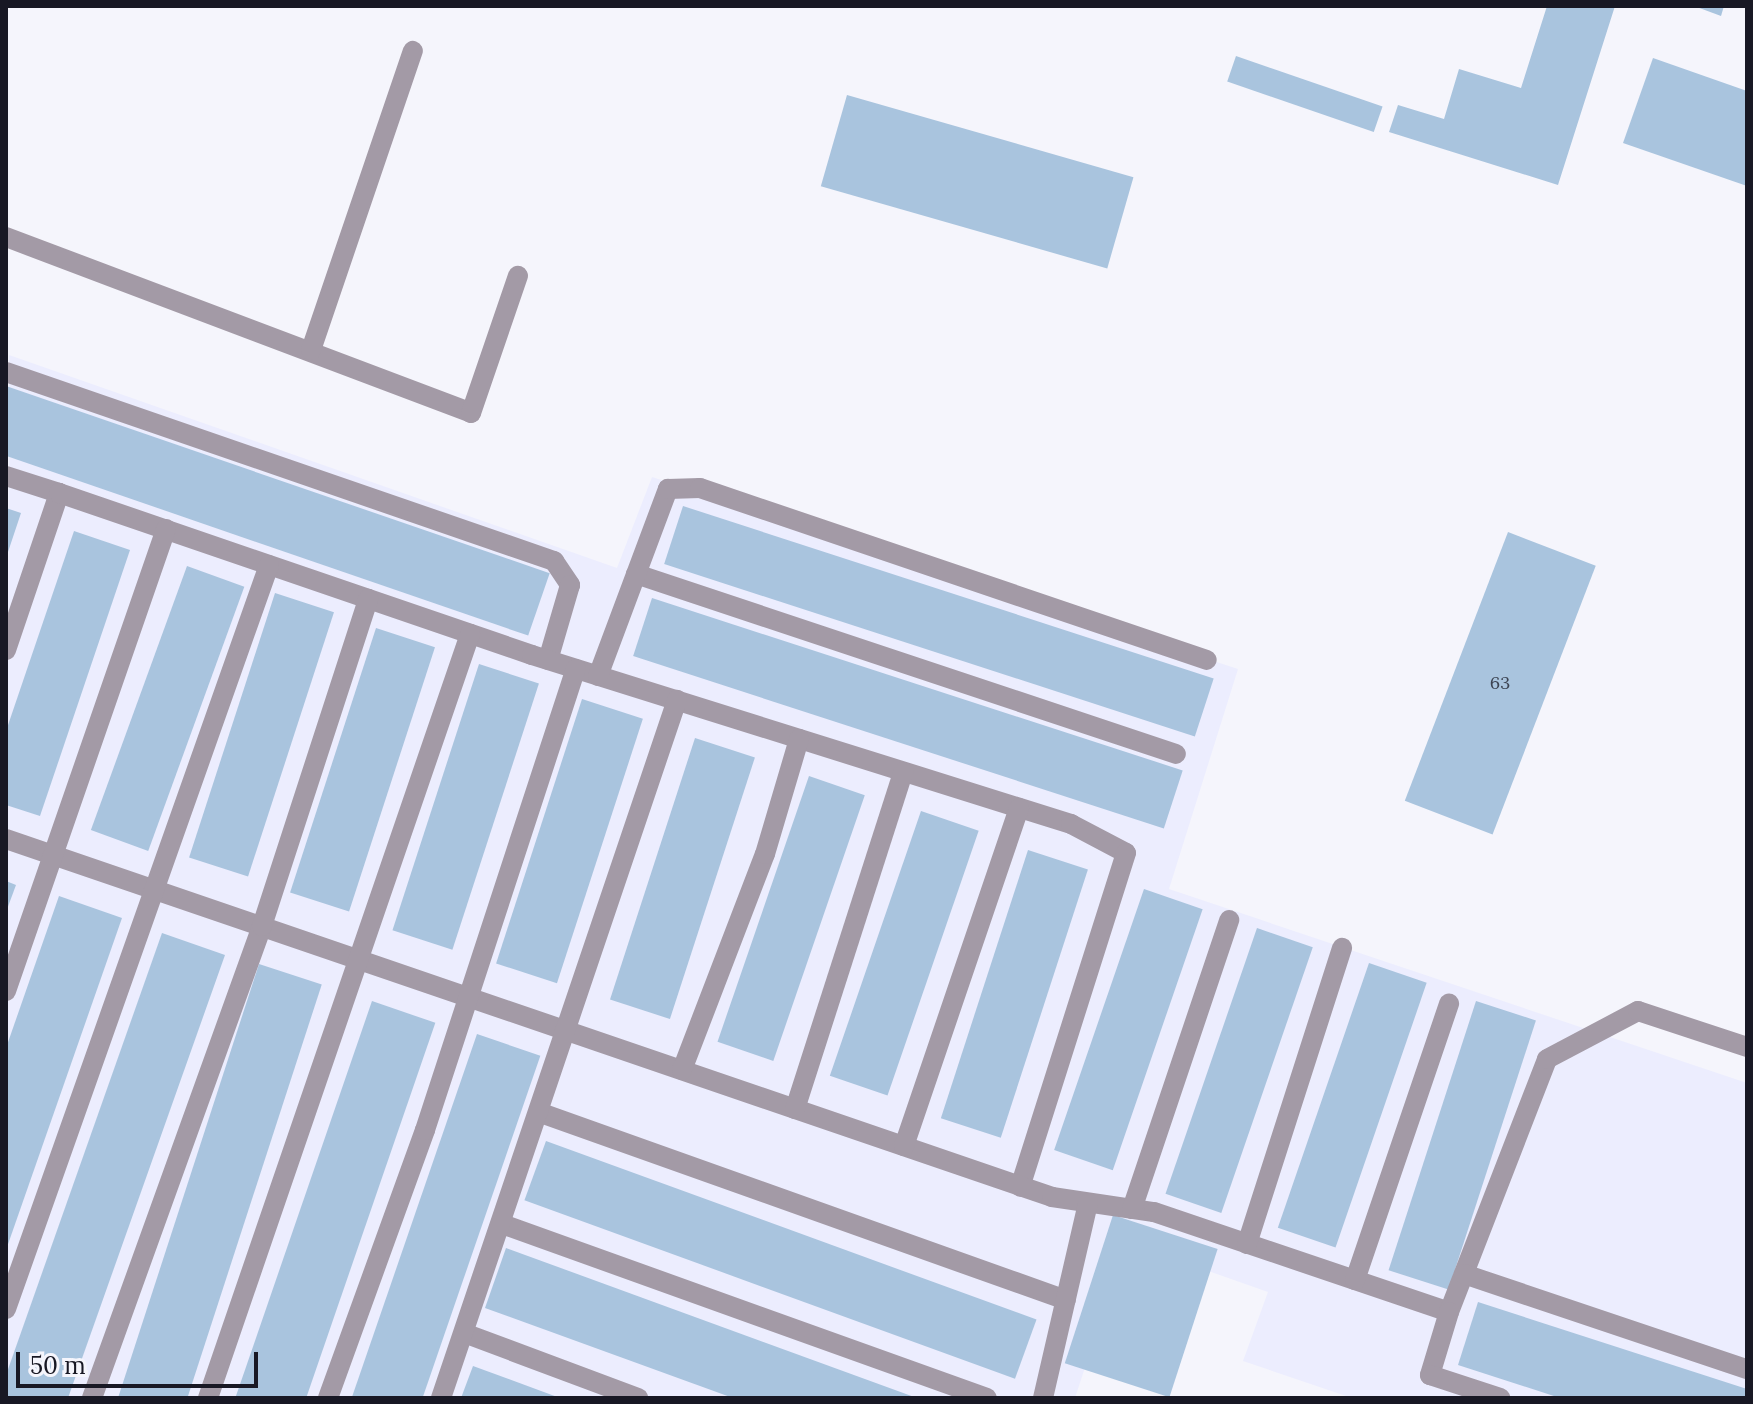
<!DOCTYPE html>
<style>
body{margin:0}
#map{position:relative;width:1753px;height:1404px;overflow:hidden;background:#f5f5fc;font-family:Lora,serif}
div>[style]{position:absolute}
.built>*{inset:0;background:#ecedfe}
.building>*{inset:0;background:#a9c4de;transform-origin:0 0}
.minor>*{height:20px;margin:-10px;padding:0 10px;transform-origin:10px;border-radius:10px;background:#a39aa6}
span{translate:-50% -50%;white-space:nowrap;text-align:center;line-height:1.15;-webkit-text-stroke:7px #f5f5fc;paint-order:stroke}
.number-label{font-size:18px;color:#3c4352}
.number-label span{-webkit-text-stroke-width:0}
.frame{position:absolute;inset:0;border:8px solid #181824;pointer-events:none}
.scale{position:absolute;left:16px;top:1352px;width:242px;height:36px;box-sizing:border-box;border:4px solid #181824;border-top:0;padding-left:10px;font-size:24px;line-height:28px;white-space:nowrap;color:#181824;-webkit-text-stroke:6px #f5f5fc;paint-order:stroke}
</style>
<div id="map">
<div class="built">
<div style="clip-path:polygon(9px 355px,617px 568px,652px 477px,1238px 669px,1169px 889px,1747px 1083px,1747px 1398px,1352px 1398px,1243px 1361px,1268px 1292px,1126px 1242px,1075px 1398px,6px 1398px)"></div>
</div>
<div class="building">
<div style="clip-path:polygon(1547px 6px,1615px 6px,1558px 185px,1389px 132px,1398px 105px,1444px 119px,1459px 69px,1521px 88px)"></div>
<div style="clip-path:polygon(1694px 6px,1724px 6px,1721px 16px)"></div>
<div style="left:1236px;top:56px;width:155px;height:27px;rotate:19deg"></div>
<div style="clip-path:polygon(1653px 58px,1747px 91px,1747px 186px,1623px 143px)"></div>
<div style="left:847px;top:95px;width:298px;height:95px;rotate:16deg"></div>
<div style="left:6px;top:386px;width:575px;height:66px;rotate:19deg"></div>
<div style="left:683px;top:506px;width:558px;height:61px;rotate:18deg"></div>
<div style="clip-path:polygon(6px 508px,21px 513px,7px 555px,6px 555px)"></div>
<div style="clip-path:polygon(74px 531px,130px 550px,40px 816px,6px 805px,6px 731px)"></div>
<div style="left:1508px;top:532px;width:94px;height:288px;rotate:21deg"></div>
<div style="left:187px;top:566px;width:61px;height:281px;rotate:20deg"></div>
<div style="left:275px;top:593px;width:62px;height:278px;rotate:18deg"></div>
<div style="left:652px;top:598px;width:558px;height:61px;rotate:18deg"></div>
<div style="left:376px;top:628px;width:62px;height:278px;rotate:18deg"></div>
<div style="left:479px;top:664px;width:63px;height:280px;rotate:18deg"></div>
<div style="left:582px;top:699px;width:64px;height:278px;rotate:18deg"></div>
<div style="left:695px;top:738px;width:63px;height:275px;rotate:18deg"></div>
<div style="left:809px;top:776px;width:59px;height:281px;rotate:19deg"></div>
<div style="left:921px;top:811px;width:61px;height:280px;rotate:19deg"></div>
<div style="left:1028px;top:850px;width:63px;height:282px;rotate:18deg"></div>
<div style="clip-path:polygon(6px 881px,16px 885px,6px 912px)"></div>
<div style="left:1144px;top:889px;width:62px;height:276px;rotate:19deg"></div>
<div style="clip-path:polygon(59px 896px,122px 918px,6px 1250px,6px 1048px)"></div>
<div style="left:1257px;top:928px;width:59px;height:281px;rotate:19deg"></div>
<div style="clip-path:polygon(162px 933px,225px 955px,68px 1398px,6px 1398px,6px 1375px)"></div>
<div style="left:1369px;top:963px;width:61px;height:280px;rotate:19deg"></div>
<div style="left:259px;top:964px;width:66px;height:460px;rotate:18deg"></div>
<div style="left:372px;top:1001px;width:67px;height:421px;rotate:19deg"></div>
<div style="left:1476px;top:1001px;width:63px;height:283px;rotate:18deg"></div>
<div style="left:477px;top:1034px;width:67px;height:385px;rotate:19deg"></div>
<div style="left:546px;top:1141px;width:522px;height:63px;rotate:20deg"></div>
<div style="left:1113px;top:1215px;width:110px;height:156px;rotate:18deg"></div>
<div style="clip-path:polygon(506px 1248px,917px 1398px,733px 1398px,485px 1308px)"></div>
<div style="clip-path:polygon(1478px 1302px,1747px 1389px,1747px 1398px,1560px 1398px,1458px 1365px)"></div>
<div style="clip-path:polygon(473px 1366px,560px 1398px,461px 1398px)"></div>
</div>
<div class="minor">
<div style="left:6px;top:237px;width:497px;rotate:20.7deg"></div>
<div style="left:471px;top:413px;width:145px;rotate:-71.1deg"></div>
<div style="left:311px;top:350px;width:316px;rotate:-71.2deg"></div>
<div style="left:6px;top:372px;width:580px;rotate:19.03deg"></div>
<div style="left:554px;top:561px;width:29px;rotate:56deg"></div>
<div style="left:570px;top:585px;width:78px;rotate:106.3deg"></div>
<div style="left:6px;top:476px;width:56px;rotate:17.8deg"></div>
<div style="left:636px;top:574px;width:569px;rotate:18.43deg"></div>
<div style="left:6px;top:650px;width:166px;rotate:-71.3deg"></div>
<div style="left:59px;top:493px;width:500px;rotate:18.9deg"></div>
<div style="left:532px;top:655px;width:565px;rotate:17.41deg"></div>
<div style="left:1071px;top:824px;width:62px;rotate:27.8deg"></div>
<div style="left:1126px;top:853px;width:350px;rotate:107.6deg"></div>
<div style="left:598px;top:676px;width:200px;rotate:-69.5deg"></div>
<div style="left:668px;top:489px;width:32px;rotate:-2deg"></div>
<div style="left:700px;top:488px;width:535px;rotate:18.74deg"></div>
<div style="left:6px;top:839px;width:1106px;rotate:18.89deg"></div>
<div style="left:1052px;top:1197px;width:103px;rotate:8.4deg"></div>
<div style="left:1154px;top:1212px;width:311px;rotate:18.7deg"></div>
<div style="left:1449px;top:1312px;width:271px;rotate:-68.8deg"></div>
<div style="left:1547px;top:1059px;width:103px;rotate:-27.8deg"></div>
<div style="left:1638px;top:1011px;width:115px;rotate:18.3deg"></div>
<div style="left:6px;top:991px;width:489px;rotate:-70.9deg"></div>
<div style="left:682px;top:1070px;width:231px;rotate:-69deg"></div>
<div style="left:765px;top:854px;width:120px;rotate:-73.5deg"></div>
<div style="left:795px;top:1109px;width:354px;rotate:-72.2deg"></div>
<div style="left:541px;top:1113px;width:557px;rotate:19.61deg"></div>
<div style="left:904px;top:1146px;width:357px;rotate:-71.2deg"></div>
<div style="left:1132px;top:1209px;width:305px;rotate:-71.4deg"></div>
<div style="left:502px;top:1224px;width:515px;rotate:19.74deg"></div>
<div style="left:1247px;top:1244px;width:311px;rotate:-72.2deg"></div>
<div style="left:1464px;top:1274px;width:299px;rotate:18.6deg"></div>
<div style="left:1355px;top:1280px;width:292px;rotate:-71.2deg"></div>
<div style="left:6px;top:1309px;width:789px;rotate:-70.53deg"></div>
<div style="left:1449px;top:1312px;width:66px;rotate:106.8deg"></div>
<div style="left:1430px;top:1375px;width:74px;rotate:18.2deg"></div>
<div style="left:464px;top:1333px;width:186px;rotate:20.5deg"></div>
<div style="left:92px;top:1398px;width:502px;rotate:-70.19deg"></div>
<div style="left:262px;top:926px;width:344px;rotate:-72deg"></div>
<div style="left:208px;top:1398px;width:808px;rotate:-71.07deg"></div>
<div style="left:328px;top:1398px;width:285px;rotate:-70.1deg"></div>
<div style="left:425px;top:1130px;width:485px;rotate:-71.9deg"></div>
<div style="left:441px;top:1398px;width:737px;rotate:-71.32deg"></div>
<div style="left:1043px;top:1398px;width:200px;rotate:-77deg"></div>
</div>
<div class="number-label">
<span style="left:1500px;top:683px">63</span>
</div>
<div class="frame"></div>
<div class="scale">50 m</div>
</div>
